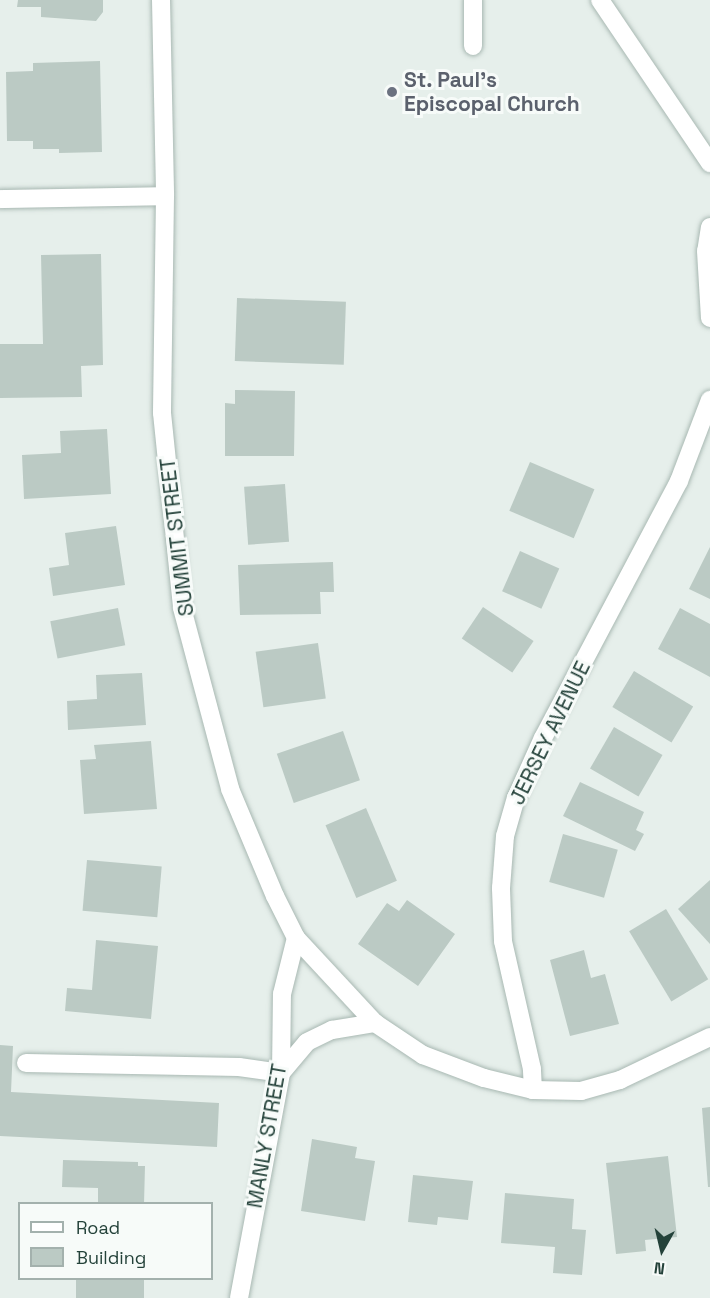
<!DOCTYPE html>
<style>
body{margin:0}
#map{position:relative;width:710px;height:1298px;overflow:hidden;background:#e6efeb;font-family:"Space Grotesk",sans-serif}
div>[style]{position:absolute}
.building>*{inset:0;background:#bbcac4;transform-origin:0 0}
.roads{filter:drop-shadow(0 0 2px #a8b8b2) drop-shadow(0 0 2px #a8b8b2)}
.minor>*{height:18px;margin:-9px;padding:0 9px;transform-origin:9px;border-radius:9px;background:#fff}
.dots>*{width:16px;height:16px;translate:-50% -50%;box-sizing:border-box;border:3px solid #f7fbf9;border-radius:50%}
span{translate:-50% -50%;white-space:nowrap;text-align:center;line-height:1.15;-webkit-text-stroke:6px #f7fbf9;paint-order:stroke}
.worship-label{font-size:21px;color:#5b616d;font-weight:700}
.left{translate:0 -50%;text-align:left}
.street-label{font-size:21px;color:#24423a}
.legend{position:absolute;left:18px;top:1202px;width:195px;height:78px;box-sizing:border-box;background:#f7fbf9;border:2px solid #a3b1ad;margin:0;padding:8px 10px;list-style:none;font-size:18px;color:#24423a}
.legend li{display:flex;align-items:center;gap:12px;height:30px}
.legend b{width:30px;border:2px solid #a3b1ad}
.north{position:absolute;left:632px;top:1220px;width:60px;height:60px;-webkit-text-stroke:4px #f7fbf9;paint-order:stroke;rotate:188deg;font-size:16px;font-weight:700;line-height:24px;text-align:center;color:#24423a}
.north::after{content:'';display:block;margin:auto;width:21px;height:27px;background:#24423a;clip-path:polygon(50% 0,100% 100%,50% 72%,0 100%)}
</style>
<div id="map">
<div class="building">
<div style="clip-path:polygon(18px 0,103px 0,103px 12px,96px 21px,41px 17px,41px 7px,17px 7px)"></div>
<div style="clip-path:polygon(100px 61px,102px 152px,59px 153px,59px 149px,33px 149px,33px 141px,7px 141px,6px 72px,33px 71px,33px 63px)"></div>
<div style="clip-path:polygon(101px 254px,103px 365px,81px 366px,82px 397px,0 398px,0 344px,43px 344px,41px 255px)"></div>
<div style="left:237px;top:298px;width:109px;height:63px;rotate:2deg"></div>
<div style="clip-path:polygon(235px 390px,295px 391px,294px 456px,225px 456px,225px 403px,235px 404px)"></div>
<div style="clip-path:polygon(107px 429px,111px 494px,24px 499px,22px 455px,61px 453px,60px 431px)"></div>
<div style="left:530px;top:462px;width:70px;height:53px;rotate:23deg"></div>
<div style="left:285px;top:484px;width:58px;height:41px;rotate:86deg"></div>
<div style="clip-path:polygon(116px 526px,125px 585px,53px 596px,49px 568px,69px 565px,65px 533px)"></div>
<div style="clip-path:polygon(710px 547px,710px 599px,689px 589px)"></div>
<div style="left:520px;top:551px;width:43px;height:44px;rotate:24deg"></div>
<div style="clip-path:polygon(333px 562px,334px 592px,320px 592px,321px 614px,240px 615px,238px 565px)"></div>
<div style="left:483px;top:607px;width:61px;height:38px;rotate:34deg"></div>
<div style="left:118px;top:608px;width:38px;height:69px;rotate:79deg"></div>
<div style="clip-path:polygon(680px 608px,710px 624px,710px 677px,658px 649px)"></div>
<div style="left:318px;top:643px;width:56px;height:63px;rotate:82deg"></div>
<div style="left:634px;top:671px;width:69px;height:42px;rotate:31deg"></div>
<div style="clip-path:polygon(142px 673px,146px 725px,68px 730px,67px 701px,97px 699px,96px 675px)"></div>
<div style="left:614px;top:727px;width:56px;height:48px;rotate:30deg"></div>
<div style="left:343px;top:731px;width:52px;height:70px;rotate:71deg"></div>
<div style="clip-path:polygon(151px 741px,157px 809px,84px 814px,80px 760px,96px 759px,94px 745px)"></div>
<div style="clip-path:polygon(580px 782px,644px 812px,636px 830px,644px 834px,635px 851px,563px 816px)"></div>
<div style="left:366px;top:808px;width:79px;height:44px;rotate:67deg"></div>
<div style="left:563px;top:834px;width:57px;height:50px;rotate:16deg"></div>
<div style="left:87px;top:860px;width:75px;height:51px;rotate:5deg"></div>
<div style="clip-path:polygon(710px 880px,710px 944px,678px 909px)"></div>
<div style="clip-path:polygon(407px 900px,455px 934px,418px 986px,358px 944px,387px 903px,399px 911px)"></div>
<div style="left:666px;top:909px;width:82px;height:43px;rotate:59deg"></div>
<div style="clip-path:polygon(96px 940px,158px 946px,151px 1019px,65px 1011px,67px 988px,92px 990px)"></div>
<div style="clip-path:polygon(584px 950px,591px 978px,605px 974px,619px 1024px,570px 1036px,550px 960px)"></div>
<div style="clip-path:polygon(0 1045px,13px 1046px,11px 1092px,219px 1103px,217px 1147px,0 1136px)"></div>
<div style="clip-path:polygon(710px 1107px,710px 1187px,708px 1187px,702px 1108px)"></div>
<div style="clip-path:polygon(312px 1139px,357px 1147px,355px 1158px,375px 1161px,365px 1221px,301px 1211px)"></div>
<div style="clip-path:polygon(668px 1156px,677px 1237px,645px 1240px,646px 1251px,616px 1254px,606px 1163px)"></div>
<div style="clip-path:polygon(63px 1160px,138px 1162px,138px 1166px,145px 1166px,144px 1204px,98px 1204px,98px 1188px,62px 1187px)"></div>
<div style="clip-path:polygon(413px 1175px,473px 1181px,468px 1220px,438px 1217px,437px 1225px,408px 1222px)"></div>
<div style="clip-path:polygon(505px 1193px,574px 1199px,572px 1229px,586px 1230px,582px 1275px,553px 1273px,555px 1247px,501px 1243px)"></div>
<div style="left:76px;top:1278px;width:68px;height:20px"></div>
</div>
<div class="roads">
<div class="minor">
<div style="left:161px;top:0;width:196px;rotate:88.8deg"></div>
<div style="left:165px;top:196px;width:217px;rotate:90.8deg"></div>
<div style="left:162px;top:413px;width:196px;rotate:84.1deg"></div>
<div style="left:182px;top:608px;width:187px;rotate:75.1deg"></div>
<div style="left:230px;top:789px;width:116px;rotate:67.2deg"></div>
<div style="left:275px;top:896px;width:47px;rotate:63.4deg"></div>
<div style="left:296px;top:938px;width:116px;rotate:47.1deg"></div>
<div style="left:473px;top:0;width:46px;rotate:90deg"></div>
<div style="left:600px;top:0;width:197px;rotate:56deg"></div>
<div style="left:0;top:199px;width:165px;rotate:-1deg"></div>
<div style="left:710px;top:227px;width:24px;rotate:99deg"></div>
<div style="left:706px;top:251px;width:67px;rotate:86.6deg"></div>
<div style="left:26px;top:1063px;width:213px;rotate:1.1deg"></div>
<div style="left:239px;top:1067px;width:42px;rotate:8.1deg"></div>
<div style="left:281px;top:1073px;width:40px;rotate:-50deg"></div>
<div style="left:307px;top:1042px;width:28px;rotate:-26deg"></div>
<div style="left:332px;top:1030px;width:44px;rotate:-9.2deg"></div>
<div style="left:375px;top:1023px;width:58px;rotate:33.7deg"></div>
<div style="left:423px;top:1055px;width:65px;rotate:20.7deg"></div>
<div style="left:484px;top:1078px;width:50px;rotate:13.8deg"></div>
<div style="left:533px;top:1090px;width:48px;rotate:1.2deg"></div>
<div style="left:581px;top:1091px;width:41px;rotate:-15.8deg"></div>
<div style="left:620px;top:1080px;width:100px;rotate:-25.5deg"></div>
<div style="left:533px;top:1090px;width:21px;rotate:-93deg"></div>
<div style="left:532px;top:1069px;width:131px;rotate:-102.8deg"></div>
<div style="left:503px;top:941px;width:53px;rotate:-92.2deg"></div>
<div style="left:501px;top:888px;width:52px;rotate:-85.6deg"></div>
<div style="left:505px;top:836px;width:40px;rotate:-74deg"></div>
<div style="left:516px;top:798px;width:66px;rotate:-65.8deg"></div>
<div style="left:543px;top:738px;width:291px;rotate:-62.1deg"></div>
<div style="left:679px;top:481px;width:87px;rotate:-69.1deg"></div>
<div style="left:239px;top:1298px;width:229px;rotate:-79.4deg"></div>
<div style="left:281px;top:1073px;width:79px;rotate:-89.3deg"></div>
<div style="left:282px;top:994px;width:58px;rotate:-76deg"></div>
</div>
</div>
<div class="dots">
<div style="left:392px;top:92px;background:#6b7280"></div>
</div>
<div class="worship-label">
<span class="left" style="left:404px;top:92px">St. Paul's<br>Episcopal Church</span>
</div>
<div class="street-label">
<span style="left:177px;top:537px;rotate:-97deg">SUMMIT STREET</span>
<span style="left:550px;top:733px;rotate:-64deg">JERSEY AVENUE</span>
<span style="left:267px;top:1136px;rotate:-80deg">MANLY STREET</span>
</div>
<ul class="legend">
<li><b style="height:8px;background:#fff"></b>Road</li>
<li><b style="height:16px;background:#bbcac4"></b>Building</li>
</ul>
<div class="north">N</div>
</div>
